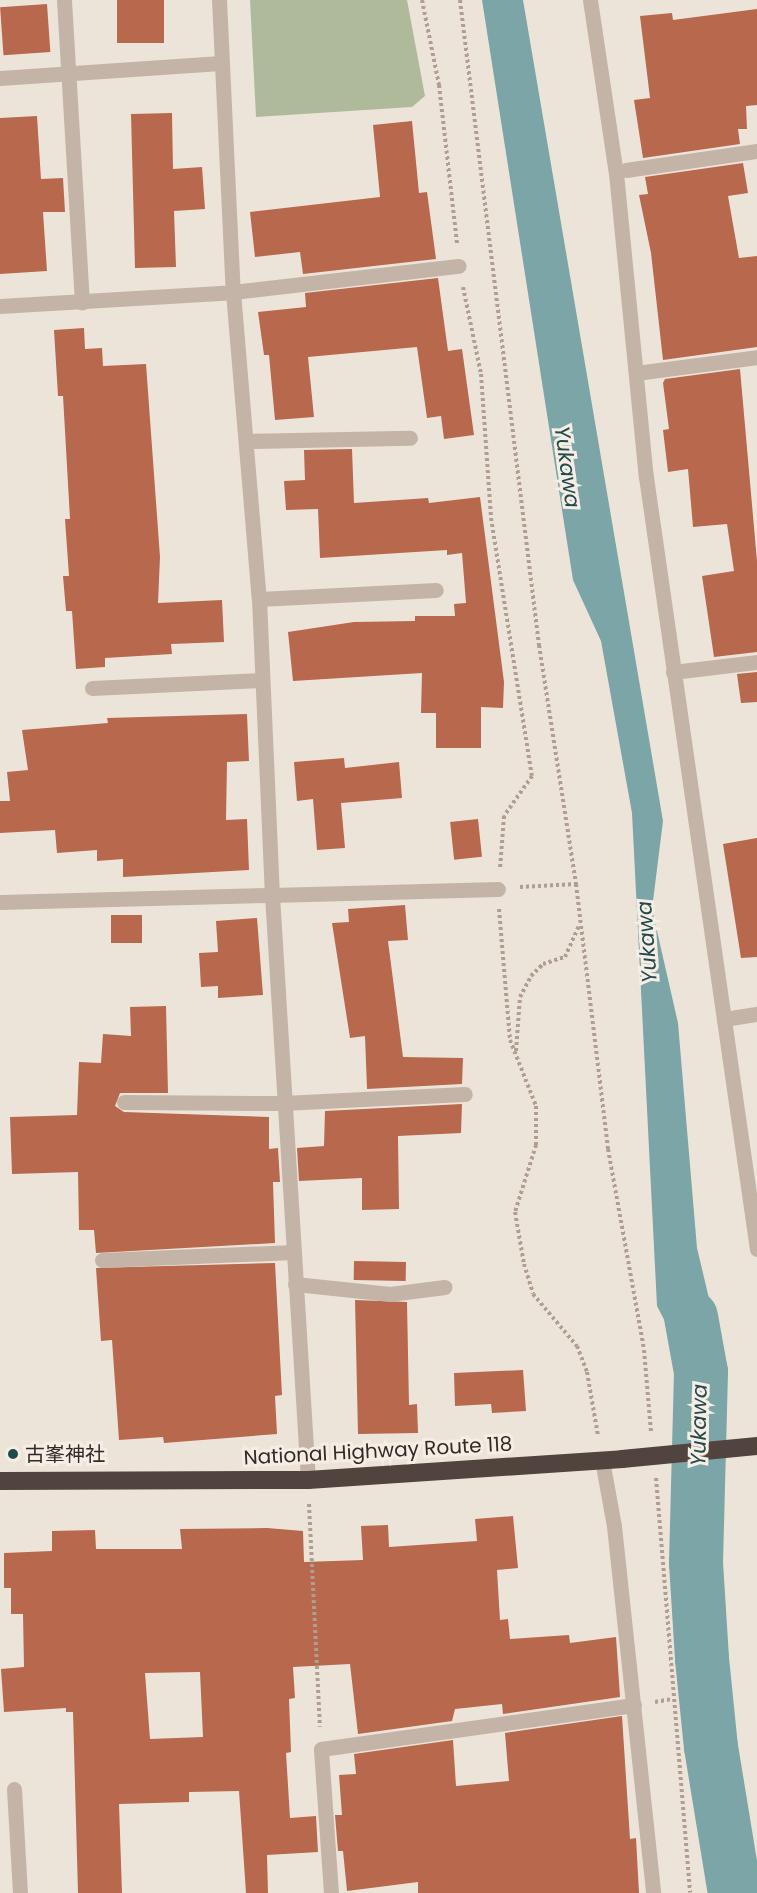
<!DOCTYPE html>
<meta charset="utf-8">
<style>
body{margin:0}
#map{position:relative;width:757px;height:1893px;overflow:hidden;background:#ede4d9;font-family:Poppins,"Noto Sans JP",sans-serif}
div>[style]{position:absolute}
.green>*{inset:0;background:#afba9b}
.water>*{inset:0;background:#7ba5a7}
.river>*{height:54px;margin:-27px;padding:0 27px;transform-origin:27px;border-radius:27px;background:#7ba5a7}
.building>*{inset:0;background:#b7684d;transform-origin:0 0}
.path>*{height:4px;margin-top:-2px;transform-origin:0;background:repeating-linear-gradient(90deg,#af9e91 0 3px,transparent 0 6px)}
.minor>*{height:15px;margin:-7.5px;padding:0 7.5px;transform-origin:7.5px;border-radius:7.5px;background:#c4b4a7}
.highway>*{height:18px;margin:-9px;padding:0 9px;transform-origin:9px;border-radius:9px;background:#51443e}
.highway-bridge>*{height:18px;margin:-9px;padding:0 9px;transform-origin:9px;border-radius:9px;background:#51443e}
.dots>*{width:16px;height:16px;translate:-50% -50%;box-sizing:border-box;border:3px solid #f6eee4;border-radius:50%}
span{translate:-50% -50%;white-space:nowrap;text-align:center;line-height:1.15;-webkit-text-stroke:6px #f6eee4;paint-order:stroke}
.street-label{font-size:20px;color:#312a26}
.poi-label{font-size:20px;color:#312a26}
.left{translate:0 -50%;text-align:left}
.water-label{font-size:21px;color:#214a4d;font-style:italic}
</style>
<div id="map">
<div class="green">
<div style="clip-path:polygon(250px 0,407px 0,425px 96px,412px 107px,256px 117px)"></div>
</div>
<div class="water">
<div style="clip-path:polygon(482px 0,523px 0,663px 821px,652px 909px,678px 1023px,697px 1248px,712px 1311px,714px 1361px,700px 1389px,657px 1306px,632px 813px,601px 641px,573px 580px)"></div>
</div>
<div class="river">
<div style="left:691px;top:1317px;width:56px;rotate:79.7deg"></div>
<div style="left:701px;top:1372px;width:191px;rotate:91.5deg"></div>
<div style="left:696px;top:1563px;width:96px;rotate:86.4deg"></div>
<div style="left:702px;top:1659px;width:88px;rotate:84.2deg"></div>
<div style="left:711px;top:1747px;width:148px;rotate:80.7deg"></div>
</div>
<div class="building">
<div style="left:117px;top:0;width:47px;height:43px"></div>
<div style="left:47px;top:4px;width:48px;height:47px;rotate:86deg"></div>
<div style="clip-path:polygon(757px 9px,757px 105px,746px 106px,747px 129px,738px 129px,740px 144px,643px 158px,634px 100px,650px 98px,640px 16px,672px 13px,673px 20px)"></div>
<div style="clip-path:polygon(172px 113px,173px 169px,202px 167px,205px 209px,174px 211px,176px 267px,135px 268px,131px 114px)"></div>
<div style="clip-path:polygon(37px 116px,41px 179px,63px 178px,65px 212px,43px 212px,47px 271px,0 274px,0 118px)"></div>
<div style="clip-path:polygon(412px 121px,419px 193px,427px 192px,436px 259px,303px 274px,300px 252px,255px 257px,250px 212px,380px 197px,373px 125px)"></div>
<div style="clip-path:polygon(743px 163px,748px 193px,728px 196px,739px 258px,757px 256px,757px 347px,663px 360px,651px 253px,639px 195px,648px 194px,645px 177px)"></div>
<div style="clip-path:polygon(438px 278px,448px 351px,462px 349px,474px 435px,444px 439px,441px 416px,427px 418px,417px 347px,308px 357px,314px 417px,275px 420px,269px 355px,264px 355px,258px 312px,306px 307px,305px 293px)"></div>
<div style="clip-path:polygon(84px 328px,85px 349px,102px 348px,103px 366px,146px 364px,160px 557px,158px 603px,222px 600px,224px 642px,171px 644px,172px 654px,105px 658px,105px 667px,76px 669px,72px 611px,66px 611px,63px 576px,69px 576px,65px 519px,70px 519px,63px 396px,58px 396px,54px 330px)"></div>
<div style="clip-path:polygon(740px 369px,757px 561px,757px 652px,714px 657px,702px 576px,734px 571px,727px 524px,693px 527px,688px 469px,668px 472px,663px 430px,669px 429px,663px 383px,665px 379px)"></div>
<div style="clip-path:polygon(352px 449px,354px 503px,428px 498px,429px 503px,480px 497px,504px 682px,503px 708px,481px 707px,481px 748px,436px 748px,436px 713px,421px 713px,422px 673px,293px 681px,288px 632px,354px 622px,415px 621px,415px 616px,455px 616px,454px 604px,466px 603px,462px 553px,447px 555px,447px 550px,320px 558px,318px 509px,286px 510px,284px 481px,305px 480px,304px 450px)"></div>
<div style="clip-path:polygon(757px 672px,757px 702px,741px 703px,737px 674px)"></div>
<div style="clip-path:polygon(247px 714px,249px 761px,227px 762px,226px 820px,247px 819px,249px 870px,123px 877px,123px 859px,97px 861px,97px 850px,57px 853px,55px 830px,0 833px,0 801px,10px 801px,7px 772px,28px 770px,22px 730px,108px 723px,107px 718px)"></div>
<div style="clip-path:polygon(344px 758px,345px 768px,399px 762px,402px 798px,341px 803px,345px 848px,317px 850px,313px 799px,297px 801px,294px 762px)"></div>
<div style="left:478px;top:819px;width:38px;height:28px;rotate:84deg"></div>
<div style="clip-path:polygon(757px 838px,757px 957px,741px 958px,723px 844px)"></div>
<div style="clip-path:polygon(405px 905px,408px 940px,388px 941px,403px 1057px,463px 1058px,462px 1084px,367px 1089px,365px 1036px,350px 1038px,332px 923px,349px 922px,348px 909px)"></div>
<div style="left:111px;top:915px;width:31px;height:28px"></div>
<div style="clip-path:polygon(257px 918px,263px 995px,218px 998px,218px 986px,201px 987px,199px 953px,218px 952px,216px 921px)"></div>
<div style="clip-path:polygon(166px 1006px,168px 1093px,120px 1093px,115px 1106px,124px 1112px,269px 1117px,269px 1149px,278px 1148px,280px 1182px,273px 1182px,275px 1243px,96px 1253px,94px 1230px,79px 1230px,78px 1172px,12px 1174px,10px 1117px,77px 1115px,79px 1062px,101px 1063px,103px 1034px,131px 1036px,130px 1007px)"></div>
<div style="clip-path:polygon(462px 1104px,461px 1133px,398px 1136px,399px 1209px,362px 1210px,362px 1178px,299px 1181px,297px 1148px,324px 1146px,325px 1111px)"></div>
<div style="left:354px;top:1261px;width:52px;height:19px;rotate:1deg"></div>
<div style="clip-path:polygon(275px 1263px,282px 1395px,275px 1396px,277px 1434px,164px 1443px,163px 1437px,119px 1440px,112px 1340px,101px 1341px,96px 1268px)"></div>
<div style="clip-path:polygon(355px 1300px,407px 1302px,409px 1405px,417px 1404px,418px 1433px,358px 1434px)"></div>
<div style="clip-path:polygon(523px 1370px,526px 1411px,492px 1413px,491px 1404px,455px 1406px,454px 1373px)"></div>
<div style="clip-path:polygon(evenodd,513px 1516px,518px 1568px,497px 1570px,500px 1620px,508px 1619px,510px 1639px,569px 1635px,570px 1643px,616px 1637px,620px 1697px,503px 1714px,502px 1704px,455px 1709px,452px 1721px,358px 1734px,350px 1664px,293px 1667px,295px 1698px,289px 1699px,291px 1752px,286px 1753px,290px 1818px,316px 1816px,318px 1852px,267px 1855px,268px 1893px,246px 1893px,239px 1791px,189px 1792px,189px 1802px,119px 1804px,122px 1893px,78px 1893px,73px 1712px,66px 1712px,66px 1708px,4px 1712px,1px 1669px,24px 1667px,23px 1614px,11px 1614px,11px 1588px,4px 1588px,4px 1553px,52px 1551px,52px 1531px,95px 1530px,96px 1549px,182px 1549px,180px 1529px,267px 1528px,303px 1531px,304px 1562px,363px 1560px,361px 1526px,388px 1525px,389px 1547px,477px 1541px,475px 1519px,513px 1516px,200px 1672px,203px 1737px,150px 1739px,145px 1673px,200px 1672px)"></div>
<div style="clip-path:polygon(622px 1716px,630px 1839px,636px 1838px,639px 1893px,418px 1893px,418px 1882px,347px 1891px,343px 1851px,338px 1851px,335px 1815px,342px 1815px,339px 1775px,356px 1774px,354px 1754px,453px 1740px,456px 1786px,509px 1781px,505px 1733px)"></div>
</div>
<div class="path">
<div style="left:422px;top:0;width:87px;rotate:78.7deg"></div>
<div style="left:439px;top:85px;width:160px;rotate:83.5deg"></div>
<div style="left:460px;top:0;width:650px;rotate:83.02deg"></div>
<div style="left:539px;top:645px;width:242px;rotate:81.2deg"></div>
<div style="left:576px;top:884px;width:267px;rotate:83.1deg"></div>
<div style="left:608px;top:1149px;width:204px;rotate:79.8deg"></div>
<div style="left:644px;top:1350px;width:82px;rotate:85.1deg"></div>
<div style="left:463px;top:287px;width:89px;rotate:78.3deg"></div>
<div style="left:481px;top:374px;width:144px;rotate:86deg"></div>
<div style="left:491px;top:518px;width:261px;rotate:81deg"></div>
<div style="left:532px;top:776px;width:49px;rotate:125deg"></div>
<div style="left:504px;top:816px;width:53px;rotate:94.3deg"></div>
<div style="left:520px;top:887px;width:56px;rotate:-3.1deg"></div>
<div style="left:499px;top:909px;width:131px;rotate:85.2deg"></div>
<div style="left:510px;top:1040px;width:71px;rotate:68.5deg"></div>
<div style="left:536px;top:1106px;width:39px;rotate:90deg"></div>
<div style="left:536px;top:1145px;width:70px;rotate:107.4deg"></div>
<div style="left:515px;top:1212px;width:53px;rotate:80.2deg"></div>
<div style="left:524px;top:1264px;width:31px;rotate:73deg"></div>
<div style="left:533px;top:1294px;width:68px;rotate:49.8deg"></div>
<div style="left:577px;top:1346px;width:28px;rotate:69deg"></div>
<div style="left:587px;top:1372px;width:65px;rotate:80.2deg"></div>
<div style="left:516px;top:1051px;width:54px;rotate:-85.8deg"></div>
<div style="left:520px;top:997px;width:24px;rotate:-62deg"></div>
<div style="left:531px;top:976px;width:17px;rotate:-45deg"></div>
<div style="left:543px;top:964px;width:23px;rotate:-18deg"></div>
<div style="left:565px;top:957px;width:34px;rotate:-66deg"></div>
<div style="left:656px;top:1478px;width:416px;rotate:85.3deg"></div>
<div style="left:309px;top:1504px;width:223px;rotate:87.2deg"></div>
<div style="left:655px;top:1702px;width:17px;rotate:-10deg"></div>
</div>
<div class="minor">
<div style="left:64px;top:0;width:303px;rotate:86.6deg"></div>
<div style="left:219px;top:0;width:292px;rotate:87.3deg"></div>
<div style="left:233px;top:292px;width:308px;rotate:85.2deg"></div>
<div style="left:259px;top:599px;width:296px;rotate:87.5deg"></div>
<div style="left:272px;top:895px;width:226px;rotate:-1.5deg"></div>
<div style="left:590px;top:0;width:175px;rotate:81.5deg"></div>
<div style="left:616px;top:173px;width:305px;rotate:84.4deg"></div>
<div style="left:646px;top:477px;width:780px;rotate:81.82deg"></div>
<div style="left:0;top:78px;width:221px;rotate:-3.9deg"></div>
<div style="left:626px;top:170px;width:132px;rotate:-8.3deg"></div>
<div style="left:0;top:306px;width:233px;rotate:-3.4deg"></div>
<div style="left:233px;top:292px;width:227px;rotate:-6.6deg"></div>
<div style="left:636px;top:373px;width:122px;rotate:-7.5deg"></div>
<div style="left:247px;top:441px;width:163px;rotate:-1.1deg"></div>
<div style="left:259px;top:599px;width:177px;rotate:-2.9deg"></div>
<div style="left:673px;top:672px;width:85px;rotate:-6.8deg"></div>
<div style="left:92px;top:688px;width:170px;rotate:-2.7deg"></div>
<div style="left:0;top:902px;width:272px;rotate:-1.5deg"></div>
<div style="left:272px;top:895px;width:586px;rotate:86.48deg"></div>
<div style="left:724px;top:1019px;width:33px;rotate:-9deg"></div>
<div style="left:124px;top:1102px;width:159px;rotate:0.4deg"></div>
<div style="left:283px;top:1103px;width:182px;rotate:-2.8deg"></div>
<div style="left:102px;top:1260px;width:192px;rotate:-2.4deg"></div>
<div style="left:295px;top:1284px;width:96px;rotate:6deg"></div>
<div style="left:390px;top:1294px;width:55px;rotate:-7.3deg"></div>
<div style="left:602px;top:1460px;width:67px;rotate:79.7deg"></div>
<div style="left:614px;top:1526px;width:369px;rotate:83.9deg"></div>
<div style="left:14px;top:1789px;width:104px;rotate:86.7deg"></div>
<div style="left:331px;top:1893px;width:144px;rotate:-94deg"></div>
<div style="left:321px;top:1749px;width:316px;rotate:-8deg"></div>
</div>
<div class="highway">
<div style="left:0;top:1481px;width:308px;rotate:-0.2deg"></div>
<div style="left:308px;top:1480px;width:315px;rotate:-3.8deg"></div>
</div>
<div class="highway-bridge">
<div style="left:622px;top:1459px;width:136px;rotate:-5.5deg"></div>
</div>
<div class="dots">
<div style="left:13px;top:1454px;background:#214a4d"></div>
</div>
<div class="street-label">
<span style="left:378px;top:1451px;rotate:-3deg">National Highway Route 118</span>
</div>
<div class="poi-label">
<span class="left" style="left:25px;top:1454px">古峯神社</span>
</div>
<div class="water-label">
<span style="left:567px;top:467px;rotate:82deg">Yukawa</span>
<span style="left:647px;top:942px;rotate:-94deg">Yukawa</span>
<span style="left:699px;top:1425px;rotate:-89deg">Yukawa</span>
</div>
</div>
